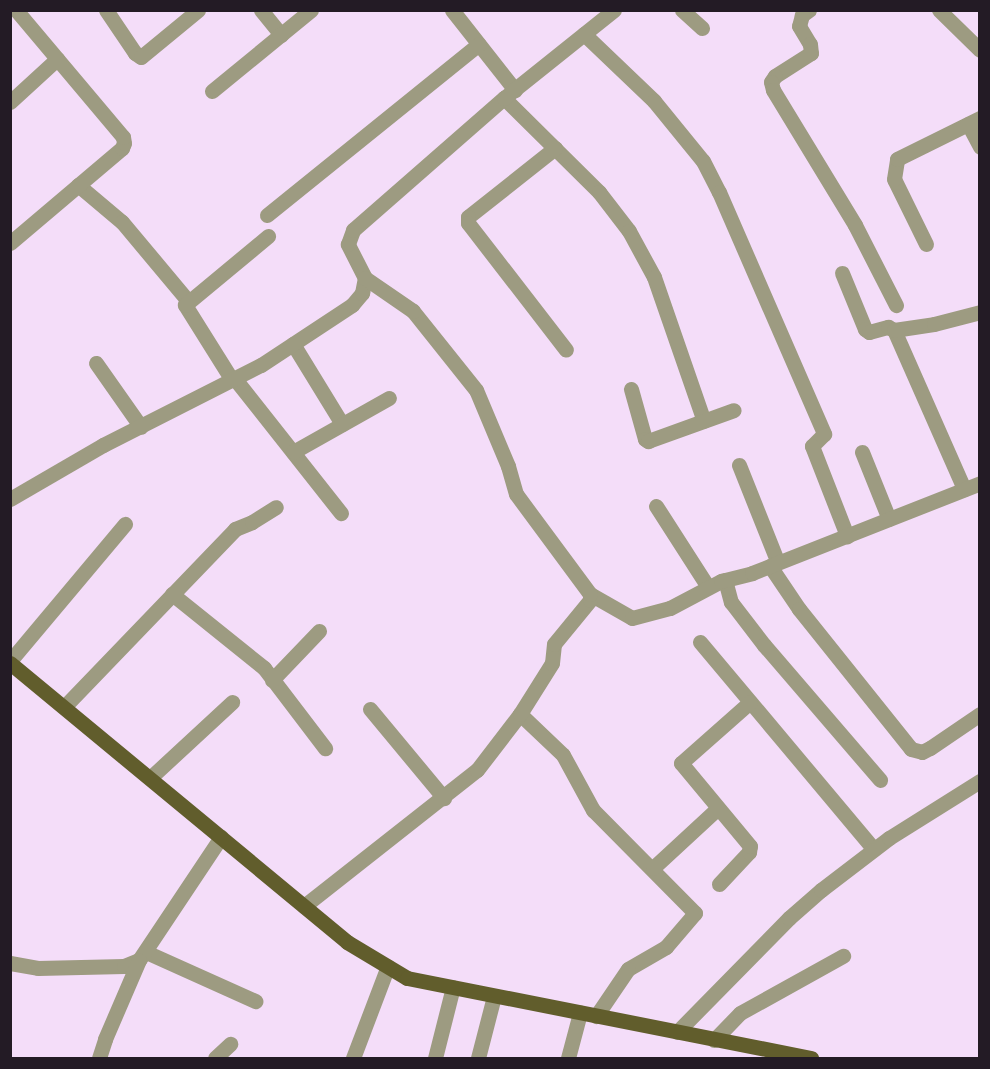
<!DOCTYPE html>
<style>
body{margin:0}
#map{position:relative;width:990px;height:1069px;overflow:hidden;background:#f4ddf9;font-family:Overpass,sans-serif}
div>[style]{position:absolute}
.minor>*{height:15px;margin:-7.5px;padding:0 7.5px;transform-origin:7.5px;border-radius:7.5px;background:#9d9b81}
.major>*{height:15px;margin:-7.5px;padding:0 7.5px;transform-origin:7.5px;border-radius:7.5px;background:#615d2c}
span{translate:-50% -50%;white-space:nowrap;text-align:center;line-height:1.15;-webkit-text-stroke:4.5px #fff;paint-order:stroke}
.frame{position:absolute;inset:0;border:12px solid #231b25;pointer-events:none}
</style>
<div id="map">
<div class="minor">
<div style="left:106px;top:10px;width:52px;rotate:56deg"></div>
<div style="left:135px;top:53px;width:7px;rotate:34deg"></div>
<div style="left:141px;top:57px;width:74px;rotate:-39.5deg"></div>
<div style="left:261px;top:10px;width:32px;rotate:51deg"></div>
<div style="left:452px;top:10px;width:102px;rotate:51.8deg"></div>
<div style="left:682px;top:10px;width:27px;rotate:42deg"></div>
<div style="left:809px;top:10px;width:9px;rotate:144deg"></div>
<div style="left:802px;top:15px;width:11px;rotate:105deg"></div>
<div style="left:799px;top:26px;width:21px;rotate:59deg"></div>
<div style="left:810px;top:44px;width:9px;rotate:84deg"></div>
<div style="left:811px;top:53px;width:43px;rotate:147.4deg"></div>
<div style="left:775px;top:76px;width:7px;rotate:124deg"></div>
<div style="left:771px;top:82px;width:8px;rotate:76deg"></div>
<div style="left:773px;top:90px;width:158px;rotate:58.7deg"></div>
<div style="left:855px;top:225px;width:90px;rotate:62.9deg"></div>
<div style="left:939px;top:10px;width:57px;rotate:44.3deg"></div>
<div style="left:584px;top:34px;width:97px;rotate:43.7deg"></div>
<div style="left:654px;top:101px;width:77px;rotate:50.8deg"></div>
<div style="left:703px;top:161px;width:35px;rotate:63deg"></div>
<div style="left:719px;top:192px;width:264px;rotate:66.5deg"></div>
<div style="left:824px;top:434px;width:17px;rotate:135deg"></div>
<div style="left:812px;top:446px;width:97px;rotate:68.7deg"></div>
<div style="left:212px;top:91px;width:128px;rotate:-39.3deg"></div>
<div style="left:504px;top:98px;width:134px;rotate:44.7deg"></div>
<div style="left:599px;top:192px;width:49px;rotate:52.4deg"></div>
<div style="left:629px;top:231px;width:52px;rotate:61.5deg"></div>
<div style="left:654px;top:277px;width:152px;rotate:70.9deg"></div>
<div style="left:10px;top:102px;width:64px;rotate:-42.5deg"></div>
<div style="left:968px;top:124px;width:26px;rotate:62deg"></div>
<div style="left:555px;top:148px;width:111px;rotate:141.6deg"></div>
<div style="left:468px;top:217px;width:6px;rotate:90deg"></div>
<div style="left:468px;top:223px;width:160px;rotate:52.3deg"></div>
<div style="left:78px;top:185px;width:57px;rotate:40.1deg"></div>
<div style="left:122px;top:222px;width:103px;rotate:50.1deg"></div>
<div style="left:267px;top:215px;width:272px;rotate:-38.9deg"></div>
<div style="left:10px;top:243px;width:147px;rotate:-40.3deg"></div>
<div style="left:122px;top:148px;width:5px;rotate:-68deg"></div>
<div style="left:124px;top:143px;width:6px;rotate:-99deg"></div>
<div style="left:123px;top:137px;width:166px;rotate:-130.1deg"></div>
<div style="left:926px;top:244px;width:72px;rotate:-116.2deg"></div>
<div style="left:894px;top:179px;width:20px;rotate:-81deg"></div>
<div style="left:897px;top:159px;width:93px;rotate:-26.3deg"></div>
<div style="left:842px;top:273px;width:61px;rotate:67.7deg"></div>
<div style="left:865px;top:329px;width:5px;rotate:37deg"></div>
<div style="left:869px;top:332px;width:20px;rotate:-15deg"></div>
<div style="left:888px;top:327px;width:7px;rotate:27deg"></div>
<div style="left:894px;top:330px;width:174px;rotate:66.2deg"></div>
<div style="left:894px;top:330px;width:40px;rotate:-8.5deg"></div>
<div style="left:934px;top:324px;width:48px;rotate:-14.6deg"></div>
<div style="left:293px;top:344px;width:94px;rotate:58.5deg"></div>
<div style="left:96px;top:363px;width:78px;rotate:54.9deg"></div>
<div style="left:235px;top:379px;width:171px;rotate:51.7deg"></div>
<div style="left:232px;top:380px;width:89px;rotate:-122.1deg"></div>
<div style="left:185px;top:305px;width:108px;rotate:-39.7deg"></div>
<div style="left:631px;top:389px;width:52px;rotate:74.4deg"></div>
<div style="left:645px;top:439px;width:4px;rotate:34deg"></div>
<div style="left:648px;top:441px;width:91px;rotate:-19.8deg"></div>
<div style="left:293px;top:452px;width:110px;rotate:-29.4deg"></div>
<div style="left:862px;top:452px;width:72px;rotate:68.1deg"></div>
<div style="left:739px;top:465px;width:105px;rotate:68.3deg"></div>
<div style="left:10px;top:499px;width:108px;rotate:-30.1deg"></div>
<div style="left:103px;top:445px;width:177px;rotate:-26.9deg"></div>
<div style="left:261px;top:365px;width:109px;rotate:-33.4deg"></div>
<div style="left:352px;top:305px;width:16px;rotate:-50deg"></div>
<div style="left:362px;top:293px;width:15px;rotate:-79deg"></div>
<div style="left:365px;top:278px;width:38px;rotate:-117deg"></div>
<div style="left:348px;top:244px;width:15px;rotate:-70deg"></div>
<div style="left:353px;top:230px;width:201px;rotate:-41.2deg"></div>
<div style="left:504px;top:98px;width:141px;rotate:-38.7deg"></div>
<div style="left:656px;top:506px;width:96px;rotate:57.3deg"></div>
<div style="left:770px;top:566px;width:52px;rotate:56deg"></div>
<div style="left:799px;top:609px;width:179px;rotate:51.3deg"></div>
<div style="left:911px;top:749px;width:11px;rotate:15deg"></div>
<div style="left:922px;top:752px;width:9px;rotate:-27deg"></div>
<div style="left:930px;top:748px;width:60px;rotate:-34.2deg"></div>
<div style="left:725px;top:580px;width:23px;rotate:75deg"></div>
<div style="left:731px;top:602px;width:54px;rotate:52.5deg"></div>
<div style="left:764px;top:645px;width:178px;rotate:49.3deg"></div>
<div style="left:172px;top:594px;width:118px;rotate:38.8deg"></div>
<div style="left:264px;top:668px;width:101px;rotate:52.7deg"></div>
<div style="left:590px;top:594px;width:48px;rotate:29.7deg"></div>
<div style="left:632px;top:618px;width:39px;rotate:-15deg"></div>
<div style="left:670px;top:608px;width:58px;rotate:-27.9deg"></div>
<div style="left:721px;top:581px;width:32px;rotate:-14deg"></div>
<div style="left:752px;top:573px;width:245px;rotate:-21.5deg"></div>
<div style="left:700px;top:642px;width:270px;rotate:50deg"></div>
<div style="left:10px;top:661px;width:179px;rotate:-50deg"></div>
<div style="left:272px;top:680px;width:68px;rotate:-46.2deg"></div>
<div style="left:64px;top:707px;width:247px;rotate:-46.1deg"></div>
<div style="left:235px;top:529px;width:18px;rotate:-22deg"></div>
<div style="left:252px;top:522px;width:28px;rotate:-32deg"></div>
<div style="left:370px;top:709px;width:116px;rotate:50.3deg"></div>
<div style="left:520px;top:714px;width:59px;rotate:43.6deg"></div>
<div style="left:563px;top:755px;width:63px;rotate:61.4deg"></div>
<div style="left:593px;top:810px;width:145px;rotate:45.3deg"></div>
<div style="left:695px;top:913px;width:45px;rotate:130.5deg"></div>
<div style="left:666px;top:947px;width:44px;rotate:149.9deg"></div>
<div style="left:628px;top:969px;width:57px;rotate:124.2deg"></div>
<div style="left:150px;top:778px;width:112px;rotate:-42.8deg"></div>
<div style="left:653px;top:868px;width:88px;rotate:-42.7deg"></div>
<div style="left:719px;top:884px;width:44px;rotate:-46.8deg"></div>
<div style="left:749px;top:852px;width:6px;rotate:-81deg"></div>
<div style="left:750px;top:846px;width:108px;rotate:-129.7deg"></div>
<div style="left:681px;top:763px;width:92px;rotate:-41.5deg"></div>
<div style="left:304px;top:906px;width:220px;rotate:-38.2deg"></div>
<div style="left:477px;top:770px;width:71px;rotate:-52.5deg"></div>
<div style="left:520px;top:714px;width:60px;rotate:-57.9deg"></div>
<div style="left:552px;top:663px;width:19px;rotate:-84deg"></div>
<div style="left:554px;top:644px;width:57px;rotate:-50.7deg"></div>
<div style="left:590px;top:600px;width:6px;rotate:-90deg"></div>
<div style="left:590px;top:594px;width:124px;rotate:-126.5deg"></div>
<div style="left:516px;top:494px;width:29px;rotate:-106deg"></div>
<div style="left:508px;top:466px;width:82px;rotate:-112.8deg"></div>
<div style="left:476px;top:390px;width:101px;rotate:-128.6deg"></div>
<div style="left:413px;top:311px;width:58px;rotate:-145.5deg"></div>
<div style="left:146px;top:952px;width:120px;rotate:24.2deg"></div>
<div style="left:10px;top:963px;width:28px;rotate:10deg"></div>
<div style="left:38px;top:968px;width:86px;rotate:-1.3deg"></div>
<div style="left:124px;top:966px;width:16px;rotate:-22deg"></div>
<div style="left:139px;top:960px;width:148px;rotate:-56.3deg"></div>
<div style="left:677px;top:1032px;width:160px;rotate:-45.5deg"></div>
<div style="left:789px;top:918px;width:43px;rotate:-41.2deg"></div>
<div style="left:821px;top:890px;width:86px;rotate:-37.4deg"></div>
<div style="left:889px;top:838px;width:107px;rotate:-32.1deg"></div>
<div style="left:714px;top:1040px;width:37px;rotate:-46deg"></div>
<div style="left:740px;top:1013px;width:118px;rotate:-29deg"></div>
<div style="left:99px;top:1058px;width:20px;rotate:-72deg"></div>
<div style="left:105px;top:1039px;width:86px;rotate:-66.7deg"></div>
<div style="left:215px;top:1058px;width:21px;rotate:-43deg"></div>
<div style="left:353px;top:1058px;width:98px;rotate:-69.2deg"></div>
<div style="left:435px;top:1058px;width:73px;rotate:-75.8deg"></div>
<div style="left:478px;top:1058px;width:64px;rotate:-75.5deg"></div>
<div style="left:568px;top:1058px;width:47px;rotate:-75.1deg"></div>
</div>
<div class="major">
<div style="left:10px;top:663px;width:438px;rotate:39.6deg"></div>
<div style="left:347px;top:942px;width:70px;rotate:31deg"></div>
<div style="left:407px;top:978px;width:412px;rotate:11.2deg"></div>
</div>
<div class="frame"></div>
</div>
